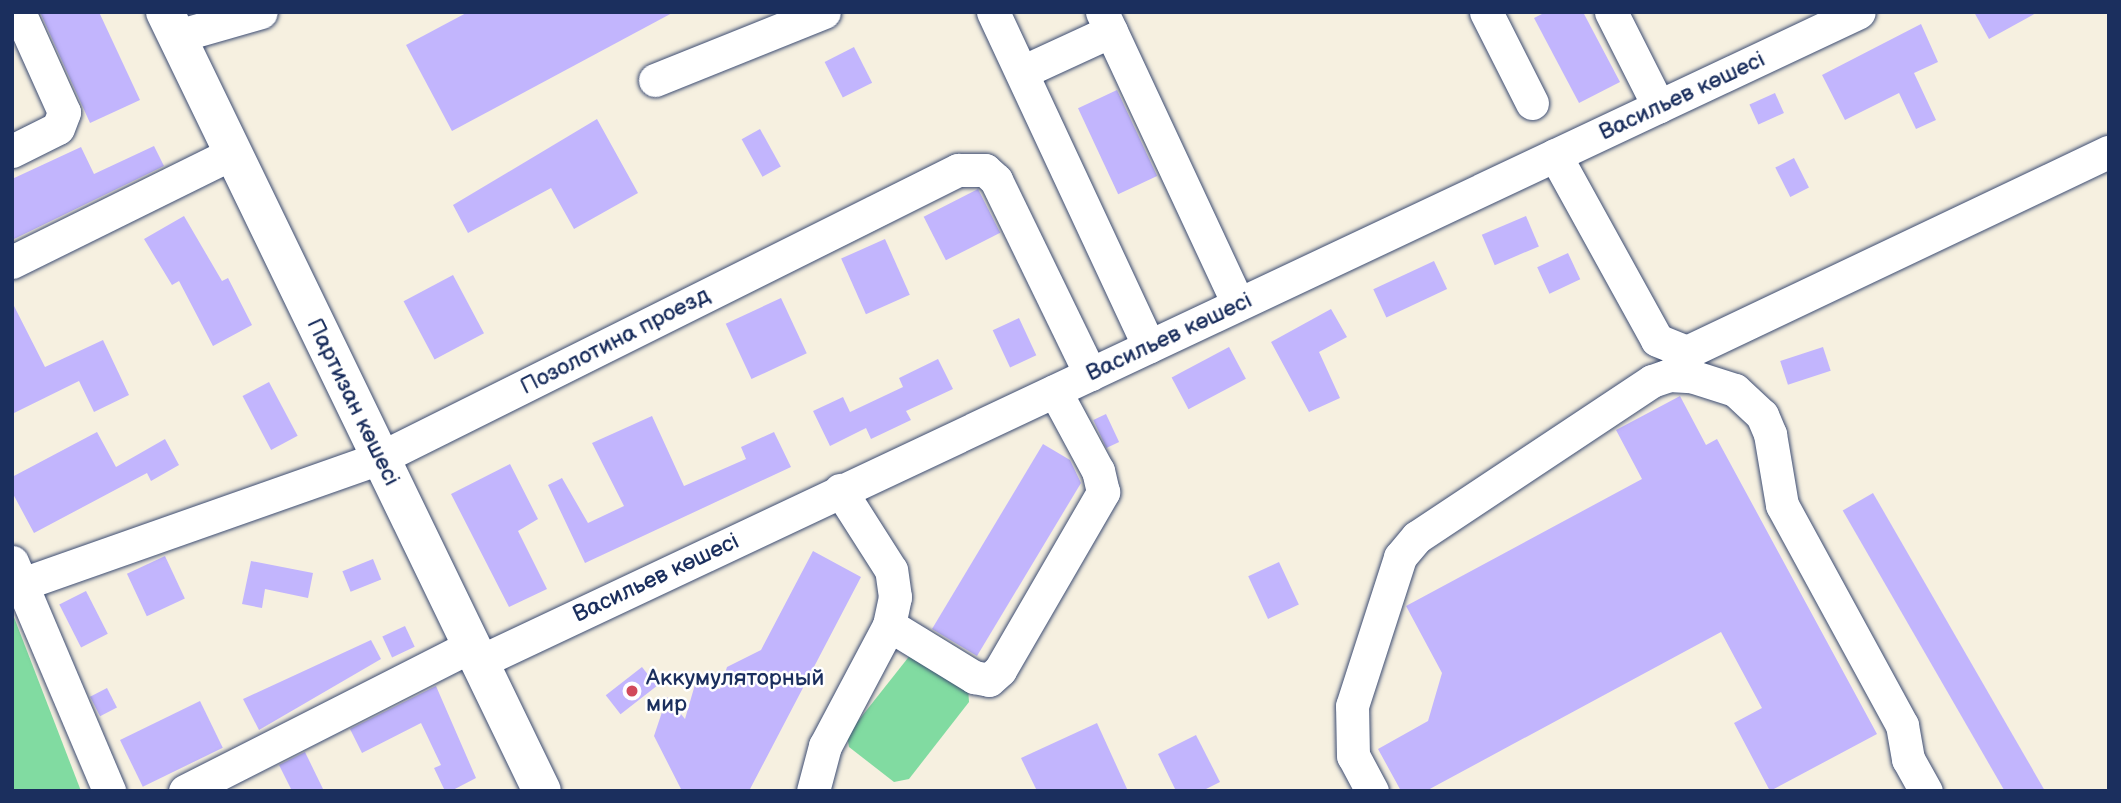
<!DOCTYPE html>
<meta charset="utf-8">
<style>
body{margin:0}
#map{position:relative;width:2121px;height:803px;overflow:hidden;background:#f6f0e0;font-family:"Balsamiq Sans",sans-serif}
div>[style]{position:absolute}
.green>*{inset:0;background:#81dba1}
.building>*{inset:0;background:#c2b5fd;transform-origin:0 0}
.roads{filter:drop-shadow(0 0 2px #3c4c72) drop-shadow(0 0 2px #3c4c72)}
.minor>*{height:33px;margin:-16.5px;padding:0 16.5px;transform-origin:16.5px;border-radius:16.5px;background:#fff}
.major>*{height:38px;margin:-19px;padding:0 19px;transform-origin:19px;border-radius:19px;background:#fff}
.dots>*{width:19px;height:19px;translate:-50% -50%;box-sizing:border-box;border:4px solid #fff;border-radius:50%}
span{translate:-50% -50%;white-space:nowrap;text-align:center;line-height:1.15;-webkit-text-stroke:5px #fff;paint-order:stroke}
.street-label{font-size:23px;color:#1b2f5e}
.poi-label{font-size:23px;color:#1b2f5e}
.left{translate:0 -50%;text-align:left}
.frame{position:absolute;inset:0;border:14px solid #1b2f5e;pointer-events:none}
</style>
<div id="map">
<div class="green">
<div style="clip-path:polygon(12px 612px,81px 791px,12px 791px)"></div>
<div style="clip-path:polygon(911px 654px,968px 688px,969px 702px,909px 779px,894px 782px,849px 747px,847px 735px)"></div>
</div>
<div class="building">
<div style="clip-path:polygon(40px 12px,99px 12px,140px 100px,90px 123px)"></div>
<div style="clip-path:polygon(468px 12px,674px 12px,452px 131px,406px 45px)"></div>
<div style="clip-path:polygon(1546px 12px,1583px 12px,1620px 82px,1579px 103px,1534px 18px)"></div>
<div style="clip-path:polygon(1974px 12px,2038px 12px,1989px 39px)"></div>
<div style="clip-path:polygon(1921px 24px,1938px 62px,1914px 73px,1936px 120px,1916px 129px,1899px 93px,1845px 120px,1822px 75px)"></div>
<div style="left:854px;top:47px;width:40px;height:33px;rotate:63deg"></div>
<div style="left:1117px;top:90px;width:95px;height:43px;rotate:65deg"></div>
<div style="left:1775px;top:93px;width:22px;height:28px;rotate:66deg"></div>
<div style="clip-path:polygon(597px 119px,638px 193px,574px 229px,551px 188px,468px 233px,453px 205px)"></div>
<div style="left:760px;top:129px;width:43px;height:21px;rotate:61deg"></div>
<div style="clip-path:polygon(154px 146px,164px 166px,12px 240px,12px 179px,81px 147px,94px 174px)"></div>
<div style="left:1794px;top:158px;width:33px;height:21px;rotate:63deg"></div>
<div style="left:978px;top:189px;width:49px;height:61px;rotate:63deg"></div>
<div style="clip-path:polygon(184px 216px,222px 281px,228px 278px,252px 325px,213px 346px,179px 281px,172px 285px,144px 239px)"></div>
<div style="left:1526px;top:216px;width:33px;height:48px;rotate:67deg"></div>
<div style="left:885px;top:239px;width:61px;height:48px;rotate:66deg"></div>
<div style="left:1568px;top:253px;width:29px;height:34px;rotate:65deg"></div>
<div style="left:1434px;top:261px;width:31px;height:67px;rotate:65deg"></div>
<div style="left:453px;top:275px;width:66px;height:56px;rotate:62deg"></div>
<div style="left:781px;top:298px;width:61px;height:61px;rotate:65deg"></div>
<div style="clip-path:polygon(12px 302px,45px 367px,103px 340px,129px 395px,94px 412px,79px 381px,12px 414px)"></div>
<div style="clip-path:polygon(1331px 309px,1347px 337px,1319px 352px,1340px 398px,1309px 412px,1271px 342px)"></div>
<div style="left:1019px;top:318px;width:41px;height:29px;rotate:65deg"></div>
<div style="left:1229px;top:347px;width:36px;height:65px;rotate:62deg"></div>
<div style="left:1823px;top:347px;width:25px;height:45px;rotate:72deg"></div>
<div style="clip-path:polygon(938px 359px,953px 389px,906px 411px,911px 420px,871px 439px,866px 428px,830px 446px,813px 411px,843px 397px,850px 412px,903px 387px,899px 378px)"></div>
<div style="left:269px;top:382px;width:61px;height:30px;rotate:62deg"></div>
<div style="clip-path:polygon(1680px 396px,1706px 445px,1717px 439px,1877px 734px,1770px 791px,1734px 723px,1762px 708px,1721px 632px,1426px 791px,1401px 791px,1378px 749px,1428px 721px,1442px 673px,1406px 606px,1642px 479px,1616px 430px)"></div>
<div style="left:1106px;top:414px;width:31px;height:14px;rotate:65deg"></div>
<div style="clip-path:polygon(652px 416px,684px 486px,746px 459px,741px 447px,774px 432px,791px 467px,585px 563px,548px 485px,562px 478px,588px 523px,624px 506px,592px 443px)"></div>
<div style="clip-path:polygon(97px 432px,116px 467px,165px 439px,179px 465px,151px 481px,147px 473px,34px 533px,12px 492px,12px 477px)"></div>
<div style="clip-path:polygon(1043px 444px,1070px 460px,1081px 483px,977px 656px,932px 629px)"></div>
<div style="clip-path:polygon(510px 464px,538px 519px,518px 531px,547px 589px,509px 607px,451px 494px)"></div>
<div style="left:1873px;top:493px;width:344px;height:35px;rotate:60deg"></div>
<div style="clip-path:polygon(813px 551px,861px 577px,749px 791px,682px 791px,654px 736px,667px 697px,685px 719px,696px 681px,720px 689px,727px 667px,761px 650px)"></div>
<div style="left:165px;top:556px;width:47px;height:42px;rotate:65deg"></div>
<div style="left:373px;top:559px;width:22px;height:33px;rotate:68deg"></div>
<div style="clip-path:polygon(251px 561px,313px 573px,308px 598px,265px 589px,262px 608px,242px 604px)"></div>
<div style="left:1279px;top:562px;width:47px;height:34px;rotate:65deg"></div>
<div style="left:86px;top:591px;width:48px;height:30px;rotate:63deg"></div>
<div style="left:405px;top:626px;width:23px;height:25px;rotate:65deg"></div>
<div style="clip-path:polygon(371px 640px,381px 659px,259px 730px,243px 699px)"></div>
<div style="left:642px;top:667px;width:24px;height:46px;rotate:52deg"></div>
<div style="clip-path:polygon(436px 686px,476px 778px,451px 791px,445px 791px,434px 768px,441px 765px,421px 723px,362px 753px,350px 729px)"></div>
<div style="left:107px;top:688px;width:22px;height:19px;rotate:63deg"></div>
<div style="left:200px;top:701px;width:52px;height:89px;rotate:64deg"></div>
<div style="clip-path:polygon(1097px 723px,1128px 791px,1037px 791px,1021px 758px)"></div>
<div style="clip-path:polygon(1196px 735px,1220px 782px,1202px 791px,1176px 791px,1158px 754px)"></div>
<div style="clip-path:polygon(305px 752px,324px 791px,292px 791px,279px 765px)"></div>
</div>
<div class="roads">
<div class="minor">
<div style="left:993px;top:12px;width:369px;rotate:65deg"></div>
<div style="left:1102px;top:12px;width:322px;rotate:65deg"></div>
<div style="left:1486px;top:12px;width:102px;rotate:63.2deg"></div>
<div style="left:1611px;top:12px;width:106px;rotate:63.2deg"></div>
<div style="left:177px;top:36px;width:87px;rotate:-15.9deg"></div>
<div style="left:1022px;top:72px;width:98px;rotate:-24.7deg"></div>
<div style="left:655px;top:80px;width:182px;rotate:-21.9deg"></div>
<div style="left:12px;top:151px;width:51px;rotate:-26.6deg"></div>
<div style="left:58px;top:128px;width:17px;rotate:-69deg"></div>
<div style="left:64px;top:112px;width:110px;rotate:-114.2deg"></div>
<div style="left:1555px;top:155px;width:211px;rotate:61.1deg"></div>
<div style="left:1657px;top:340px;width:32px;rotate:22deg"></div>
<div style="left:1687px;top:352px;width:467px;rotate:-25.4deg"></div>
<div style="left:12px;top:262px;width:246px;rotate:-26.3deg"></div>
<div style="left:12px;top:562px;width:249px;rotate:67deg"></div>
<div style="left:22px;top:584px;width:380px;rotate:-19.4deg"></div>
<div style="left:380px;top:458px;width:646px;rotate:-26.49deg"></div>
<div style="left:958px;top:170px;width:27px"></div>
<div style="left:985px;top:170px;width:15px;rotate:42deg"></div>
<div style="left:996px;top:180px;width:216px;rotate:64.1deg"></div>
<div style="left:889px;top:625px;width:100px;rotate:31.5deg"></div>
<div style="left:974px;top:677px;width:15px;rotate:11deg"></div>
<div style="left:989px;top:680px;width:15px;rotate:-42deg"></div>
<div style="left:1000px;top:670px;width:206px;rotate:-59.9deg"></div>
<div style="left:1103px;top:492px;width:22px;rotate:-103deg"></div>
<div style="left:1098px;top:471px;width:91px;rotate:-118.3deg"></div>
<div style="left:479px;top:662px;width:1525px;rotate:-25.22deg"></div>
<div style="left:185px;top:791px;width:321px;rotate:-26.9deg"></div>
<div style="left:813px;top:791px;width:47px;rotate:-75.1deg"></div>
<div style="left:825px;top:746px;width:137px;rotate:-62.1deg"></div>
<div style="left:889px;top:625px;width:29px;rotate:-78deg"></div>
<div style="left:895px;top:597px;width:27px;rotate:-98deg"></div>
<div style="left:891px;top:570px;width:95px;rotate:-122.5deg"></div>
<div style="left:1372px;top:791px;width:40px;rotate:-118deg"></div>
<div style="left:1353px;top:756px;width:50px;rotate:-91.1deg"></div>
<div style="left:1352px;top:706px;width:157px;rotate:-72.1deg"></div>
<div style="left:1400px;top:557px;width:26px;rotate:-50deg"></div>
<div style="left:1417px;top:537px;width:282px;rotate:-33.6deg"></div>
<div style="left:1652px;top:381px;width:18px;rotate:-19deg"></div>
<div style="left:1669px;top:375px;width:22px;rotate:3deg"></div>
<div style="left:1691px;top:376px;width:46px;rotate:17.7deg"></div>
<div style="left:1735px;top:390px;width:37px;rotate:43deg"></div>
<div style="left:1762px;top:415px;width:21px;rotate:67deg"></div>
<div style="left:1770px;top:434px;width:72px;rotate:80.4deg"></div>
<div style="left:1782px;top:505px;width:251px;rotate:61.4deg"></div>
<div style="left:1902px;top:725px;width:35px;rotate:80deg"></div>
<div style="left:1908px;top:759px;width:37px;rotate:61deg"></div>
</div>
<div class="major">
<div style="left:165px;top:12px;width:865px;rotate:64.18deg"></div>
</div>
</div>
<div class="dots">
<div style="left:632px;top:691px;background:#d1495b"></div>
</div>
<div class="street-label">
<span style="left:1682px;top:96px;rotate:-25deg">Васильев көшесі</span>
<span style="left:1169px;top:337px;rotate:-25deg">Васильев көшесі</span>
<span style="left:615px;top:341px;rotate:-27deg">Позолотина проезд</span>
<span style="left:353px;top:402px;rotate:64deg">Партизан көшесі</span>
<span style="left:656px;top:578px;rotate:-25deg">Васильев көшесі</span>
</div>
<div class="poi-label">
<span class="left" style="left:646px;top:691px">Аккумуляторный<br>мир</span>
</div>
<div class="frame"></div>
</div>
